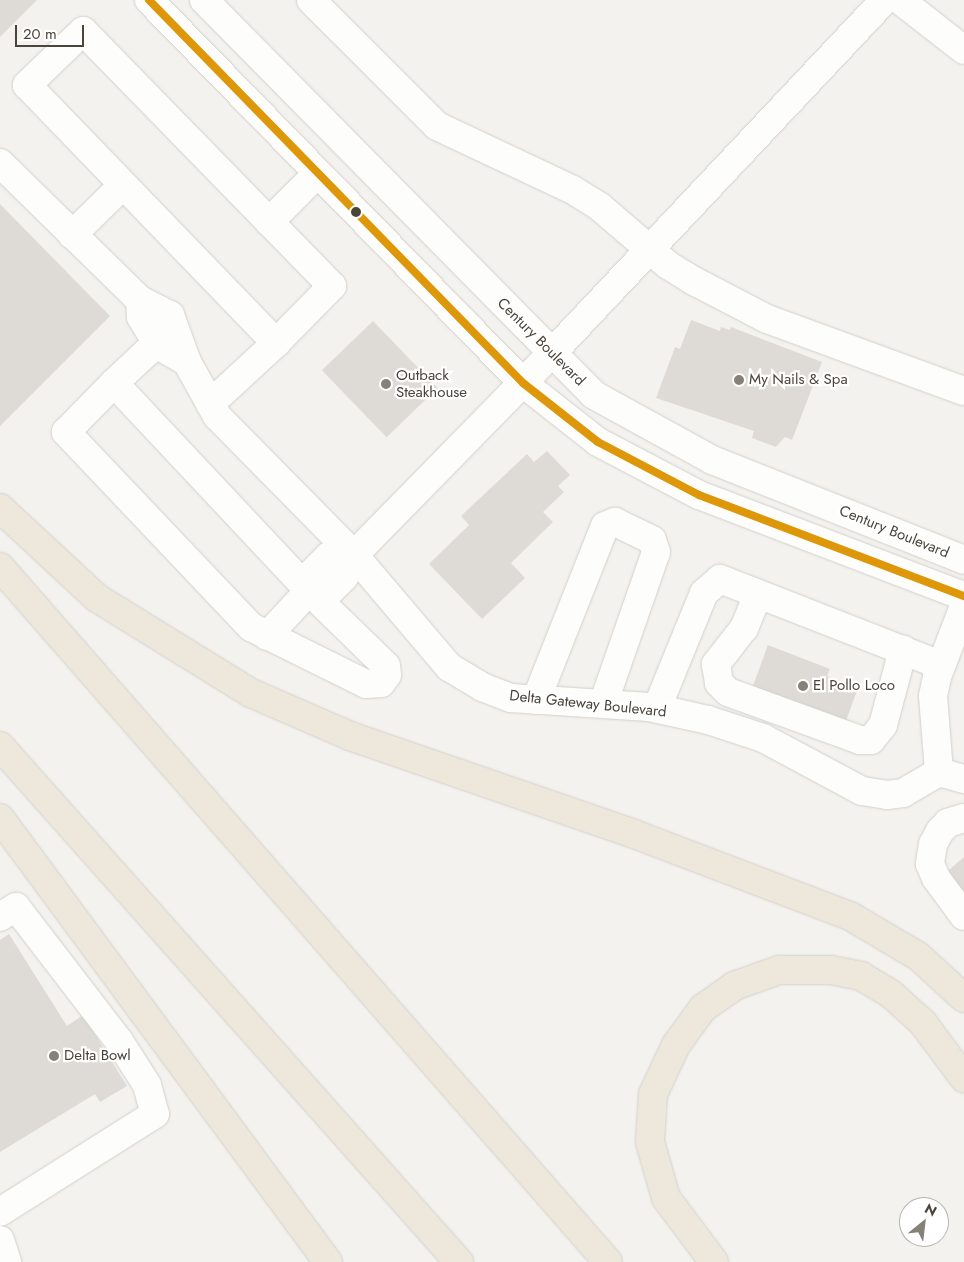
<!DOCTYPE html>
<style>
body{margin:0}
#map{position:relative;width:964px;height:1262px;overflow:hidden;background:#f4f2ee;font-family:Jost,sans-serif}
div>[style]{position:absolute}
.building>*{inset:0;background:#dedbd6;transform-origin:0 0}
.roads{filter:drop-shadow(0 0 1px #d2d0cb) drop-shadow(0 0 1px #d2d0cb)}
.minor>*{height:28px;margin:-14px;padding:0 14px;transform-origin:14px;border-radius:14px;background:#fdfdfc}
.highway>*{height:28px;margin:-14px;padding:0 14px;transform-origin:14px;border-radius:14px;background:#ede8db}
.bus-1>*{height:8px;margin:-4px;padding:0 4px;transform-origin:4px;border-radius:4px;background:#dd9709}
.dots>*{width:14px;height:14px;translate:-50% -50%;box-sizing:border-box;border:2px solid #fff;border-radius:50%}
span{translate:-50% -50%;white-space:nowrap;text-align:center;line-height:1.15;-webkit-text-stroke:4.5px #fff;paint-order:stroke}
.street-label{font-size:15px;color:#4b4439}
.poi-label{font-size:15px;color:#4b4439}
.left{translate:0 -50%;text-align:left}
.north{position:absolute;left:899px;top:1197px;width:50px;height:50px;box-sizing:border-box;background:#fff;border:1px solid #b7b4b0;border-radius:50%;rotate:29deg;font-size:14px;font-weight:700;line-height:20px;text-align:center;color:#4b4439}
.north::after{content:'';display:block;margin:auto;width:18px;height:22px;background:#868178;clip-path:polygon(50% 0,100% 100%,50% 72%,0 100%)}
.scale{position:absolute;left:15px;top:25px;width:69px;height:22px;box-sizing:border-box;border:2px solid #4b4439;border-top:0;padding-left:6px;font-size:15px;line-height:18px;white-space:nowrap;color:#4b4439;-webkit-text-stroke:4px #fff;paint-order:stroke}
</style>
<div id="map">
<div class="building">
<div style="clip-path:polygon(0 0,37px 0,0 37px)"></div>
<div style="clip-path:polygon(0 204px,110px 316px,0 426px)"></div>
<div style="clip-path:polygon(691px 320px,720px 331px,721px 327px,730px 330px,731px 327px,822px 362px,792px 440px,785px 437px,776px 447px,752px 438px,754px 431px,656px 398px,675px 347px,680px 349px)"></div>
<div style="left:373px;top:321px;width:93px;height:71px;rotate:46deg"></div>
<div style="clip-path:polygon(547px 451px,570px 475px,558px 486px,564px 492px,543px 512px,553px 522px,511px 563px,525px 578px,482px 619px,429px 564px,469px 525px,461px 516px,527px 454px,534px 462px)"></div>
<div style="clip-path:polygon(768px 645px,830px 669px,827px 676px,858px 688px,844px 726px,751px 691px)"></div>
<div style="clip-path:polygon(964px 857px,964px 903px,941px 877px)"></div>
<div style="clip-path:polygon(9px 934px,67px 1026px,83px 1015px,127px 1086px,100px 1102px,95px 1094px,0 1152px,0 940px)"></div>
</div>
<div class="roads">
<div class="minor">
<div style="left:149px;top:0;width:535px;rotate:45.68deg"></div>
<div style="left:523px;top:383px;width:95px;rotate:38.2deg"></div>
<div style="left:598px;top:442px;width:114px;rotate:27.7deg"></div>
<div style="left:699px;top:495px;width:284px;rotate:20.9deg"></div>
<div style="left:204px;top:0;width:555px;rotate:45.36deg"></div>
<div style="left:594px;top:395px;width:135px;rotate:28.8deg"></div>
<div style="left:712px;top:460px;width:271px;rotate:21.6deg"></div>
<div style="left:311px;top:0;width:178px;rotate:45deg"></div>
<div style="left:437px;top:126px;width:150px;rotate:25.2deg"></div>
<div style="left:573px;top:190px;width:32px;rotate:32deg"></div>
<div style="left:600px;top:207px;width:89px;rotate:40.5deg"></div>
<div style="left:668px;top:265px;width:31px;rotate:32deg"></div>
<div style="left:694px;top:281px;width:82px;rotate:27.5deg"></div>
<div style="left:767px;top:319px;width:210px;rotate:20.1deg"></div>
<div style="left:900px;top:0;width:81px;rotate:38deg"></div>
<div style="left:0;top:163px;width:196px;rotate:44.4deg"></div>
<div style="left:269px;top:222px;width:69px;rotate:-45deg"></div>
<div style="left:72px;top:235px;width:71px;rotate:-44.4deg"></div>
<div style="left:187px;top:362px;width:34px;rotate:-150deg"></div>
<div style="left:158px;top:345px;width:33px;rotate:-121deg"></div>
<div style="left:141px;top:317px;width:17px;rotate:-93deg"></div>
<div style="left:140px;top:300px;width:34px;rotate:27deg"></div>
<div style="left:170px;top:315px;width:50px;rotate:70.1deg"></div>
<div style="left:187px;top:362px;width:62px;rotate:60.9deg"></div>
<div style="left:217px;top:416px;width:195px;rotate:45.4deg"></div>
<div style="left:354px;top:555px;width:147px;rotate:49.7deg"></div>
<div style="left:449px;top:667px;width:39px;rotate:31deg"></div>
<div style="left:482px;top:687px;width:31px;rotate:21deg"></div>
<div style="left:511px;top:698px;width:138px;rotate:3.7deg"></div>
<div style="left:649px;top:707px;width:60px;rotate:12.4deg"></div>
<div style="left:708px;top:720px;width:58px;rotate:18.1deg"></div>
<div style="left:763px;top:738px;width:112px;rotate:28.2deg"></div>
<div style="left:862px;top:791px;width:25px;rotate:9deg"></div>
<div style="left:887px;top:795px;width:16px;rotate:-7deg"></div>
<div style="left:903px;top:793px;width:42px;rotate:-30.3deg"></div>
<div style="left:939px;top:772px;width:26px;rotate:16deg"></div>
<div style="left:114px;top:383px;width:285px;rotate:46.8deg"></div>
<div style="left:309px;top:591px;width:107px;rotate:44.2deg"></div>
<div style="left:386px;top:666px;width:9px;rotate:84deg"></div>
<div style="left:387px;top:675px;width:10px;rotate:127deg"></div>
<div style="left:381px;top:683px;width:15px;rotate:176deg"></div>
<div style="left:366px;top:684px;width:128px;rotate:-153.6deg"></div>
<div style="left:251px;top:627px;width:269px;rotate:-133.5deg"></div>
<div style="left:66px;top:432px;width:69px;rotate:-45.6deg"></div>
<div style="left:114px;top:383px;width:45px;rotate:-43.2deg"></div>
<div style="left:147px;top:352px;width:31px;rotate:-33deg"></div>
<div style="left:210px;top:404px;width:90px;rotate:-42.7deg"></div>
<div style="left:276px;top:343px;width:80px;rotate:-45.5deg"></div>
<div style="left:332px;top:286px;width:356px;rotate:-134.3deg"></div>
<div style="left:83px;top:31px;width:78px;rotate:136deg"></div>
<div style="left:27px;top:85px;width:359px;rotate:46deg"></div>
<div style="left:354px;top:555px;width:25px;rotate:178deg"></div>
<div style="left:329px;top:556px;width:28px;rotate:135deg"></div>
<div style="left:309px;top:576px;width:15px;rotate:90deg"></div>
<div style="left:309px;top:591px;width:19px;rotate:6deg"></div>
<div style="left:328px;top:593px;width:23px;rotate:-45deg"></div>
<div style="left:344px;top:577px;width:24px;rotate:-66deg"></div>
<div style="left:354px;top:555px;width:281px;rotate:-45.6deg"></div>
<div style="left:551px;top:354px;width:487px;rotate:-46.7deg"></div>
<div style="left:758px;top:594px;width:37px;rotate:112deg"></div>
<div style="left:744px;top:628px;width:46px;rotate:127.9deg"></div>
<div style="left:716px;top:664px;width:19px;rotate:81deg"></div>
<div style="left:719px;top:683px;width:13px;rotate:45deg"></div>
<div style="left:728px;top:692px;width:140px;rotate:20deg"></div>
<div style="left:860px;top:740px;width:11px"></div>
<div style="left:871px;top:740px;width:19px;rotate:-51deg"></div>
<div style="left:883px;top:725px;width:78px;rotate:-75.1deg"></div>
<div style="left:267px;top:636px;width:62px;rotate:-47deg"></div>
<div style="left:536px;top:700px;width:187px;rotate:-68.4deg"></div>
<div style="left:605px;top:526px;width:11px;rotate:-22deg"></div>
<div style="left:615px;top:522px;width:41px;rotate:25.9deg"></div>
<div style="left:652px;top:540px;width:13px;rotate:72deg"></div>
<div style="left:656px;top:552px;width:161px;rotate:109.2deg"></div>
<div style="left:657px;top:708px;width:124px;rotate:-67.8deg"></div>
<div style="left:704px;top:593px;width:21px;rotate:-41deg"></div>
<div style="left:720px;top:579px;width:237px;rotate:21.3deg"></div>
<div style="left:939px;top:772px;width:76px;rotate:-94.5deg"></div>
<div style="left:933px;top:696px;width:19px;rotate:-78deg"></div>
<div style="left:937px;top:677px;width:76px;rotate:-69.2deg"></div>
<div style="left:964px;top:818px;width:17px;rotate:163deg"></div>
<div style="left:948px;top:823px;width:11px;rotate:135deg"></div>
<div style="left:940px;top:831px;width:15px;rotate:118deg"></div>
<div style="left:933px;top:844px;width:20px;rotate:99deg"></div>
<div style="left:930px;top:864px;width:15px;rotate:67deg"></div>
<div style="left:936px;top:878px;width:47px;rotate:53.6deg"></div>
<div style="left:0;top:917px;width:19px;rotate:-32deg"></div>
<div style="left:16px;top:907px;width:169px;rotate:52.5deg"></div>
<div style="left:119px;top:1041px;width:52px;rotate:57.5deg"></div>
<div style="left:147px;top:1085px;width:30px;rotate:75deg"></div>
<div style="left:155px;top:1114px;width:183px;rotate:147.7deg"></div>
<div style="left:0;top:1240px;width:23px;rotate:72deg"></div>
</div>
<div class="highway">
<div style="left:0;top:508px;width:132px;rotate:42.9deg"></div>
<div style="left:97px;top:598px;width:181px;rotate:31.7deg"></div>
<div style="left:251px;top:693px;width:108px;rotate:23.5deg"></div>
<div style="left:350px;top:736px;width:300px;rotate:19deg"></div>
<div style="left:634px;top:834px;width:231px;rotate:20.8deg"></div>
<div style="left:850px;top:916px;width:79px;rotate:30.5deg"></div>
<div style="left:918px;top:956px;width:62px;rotate:42.4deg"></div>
<div style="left:0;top:567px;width:923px;rotate:48.82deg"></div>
<div style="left:0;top:746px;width:691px;rotate:48.35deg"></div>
<div style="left:0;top:818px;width:552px;rotate:53.55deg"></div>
<div style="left:714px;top:1262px;width:80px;rotate:-126.9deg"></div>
<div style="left:666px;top:1198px;width:58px;rotate:-105.9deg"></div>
<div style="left:650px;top:1142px;width:48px;rotate:-86.4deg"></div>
<div style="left:653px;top:1094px;width:54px;rotate:-64.9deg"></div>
<div style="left:676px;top:1045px;width:46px;rotate:-53.9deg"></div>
<div style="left:703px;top:1008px;width:38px;rotate:-35deg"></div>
<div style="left:734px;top:986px;width:48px;rotate:-19.6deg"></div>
<div style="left:779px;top:970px;width:52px"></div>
<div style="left:831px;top:970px;width:31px;rotate:11deg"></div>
<div style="left:861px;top:976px;width:35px;rotate:31deg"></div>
<div style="left:891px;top:994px;width:43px;rotate:42.2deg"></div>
<div style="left:923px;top:1023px;width:69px;rotate:53.3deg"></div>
</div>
</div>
<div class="bus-1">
<div style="left:149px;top:0;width:535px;rotate:45.68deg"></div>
<div style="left:523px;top:383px;width:95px;rotate:38.2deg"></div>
<div style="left:598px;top:442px;width:114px;rotate:27.7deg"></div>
<div style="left:699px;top:495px;width:284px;rotate:20.9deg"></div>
</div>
<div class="dots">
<div style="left:356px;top:212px;background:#4b4439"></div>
<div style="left:739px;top:380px;background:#868178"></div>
<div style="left:386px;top:384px;background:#868178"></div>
<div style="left:803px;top:686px;background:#868178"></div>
<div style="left:54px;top:1056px;background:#868178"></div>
</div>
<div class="street-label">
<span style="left:541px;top:342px;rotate:45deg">Century Boulevard</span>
<span style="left:894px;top:532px;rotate:22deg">Century Boulevard</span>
<span style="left:588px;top:704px;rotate:6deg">Delta Gateway Boulevard</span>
</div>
<div class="poi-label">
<span class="left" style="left:396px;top:384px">Outback<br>Steakhouse</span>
<span class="left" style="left:749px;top:380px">My Nails &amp; Spa</span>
<span class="left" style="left:813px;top:686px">El Pollo Loco</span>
<span class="left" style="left:64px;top:1056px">Delta Bowl</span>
</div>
<div class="north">N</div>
<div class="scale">20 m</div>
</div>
